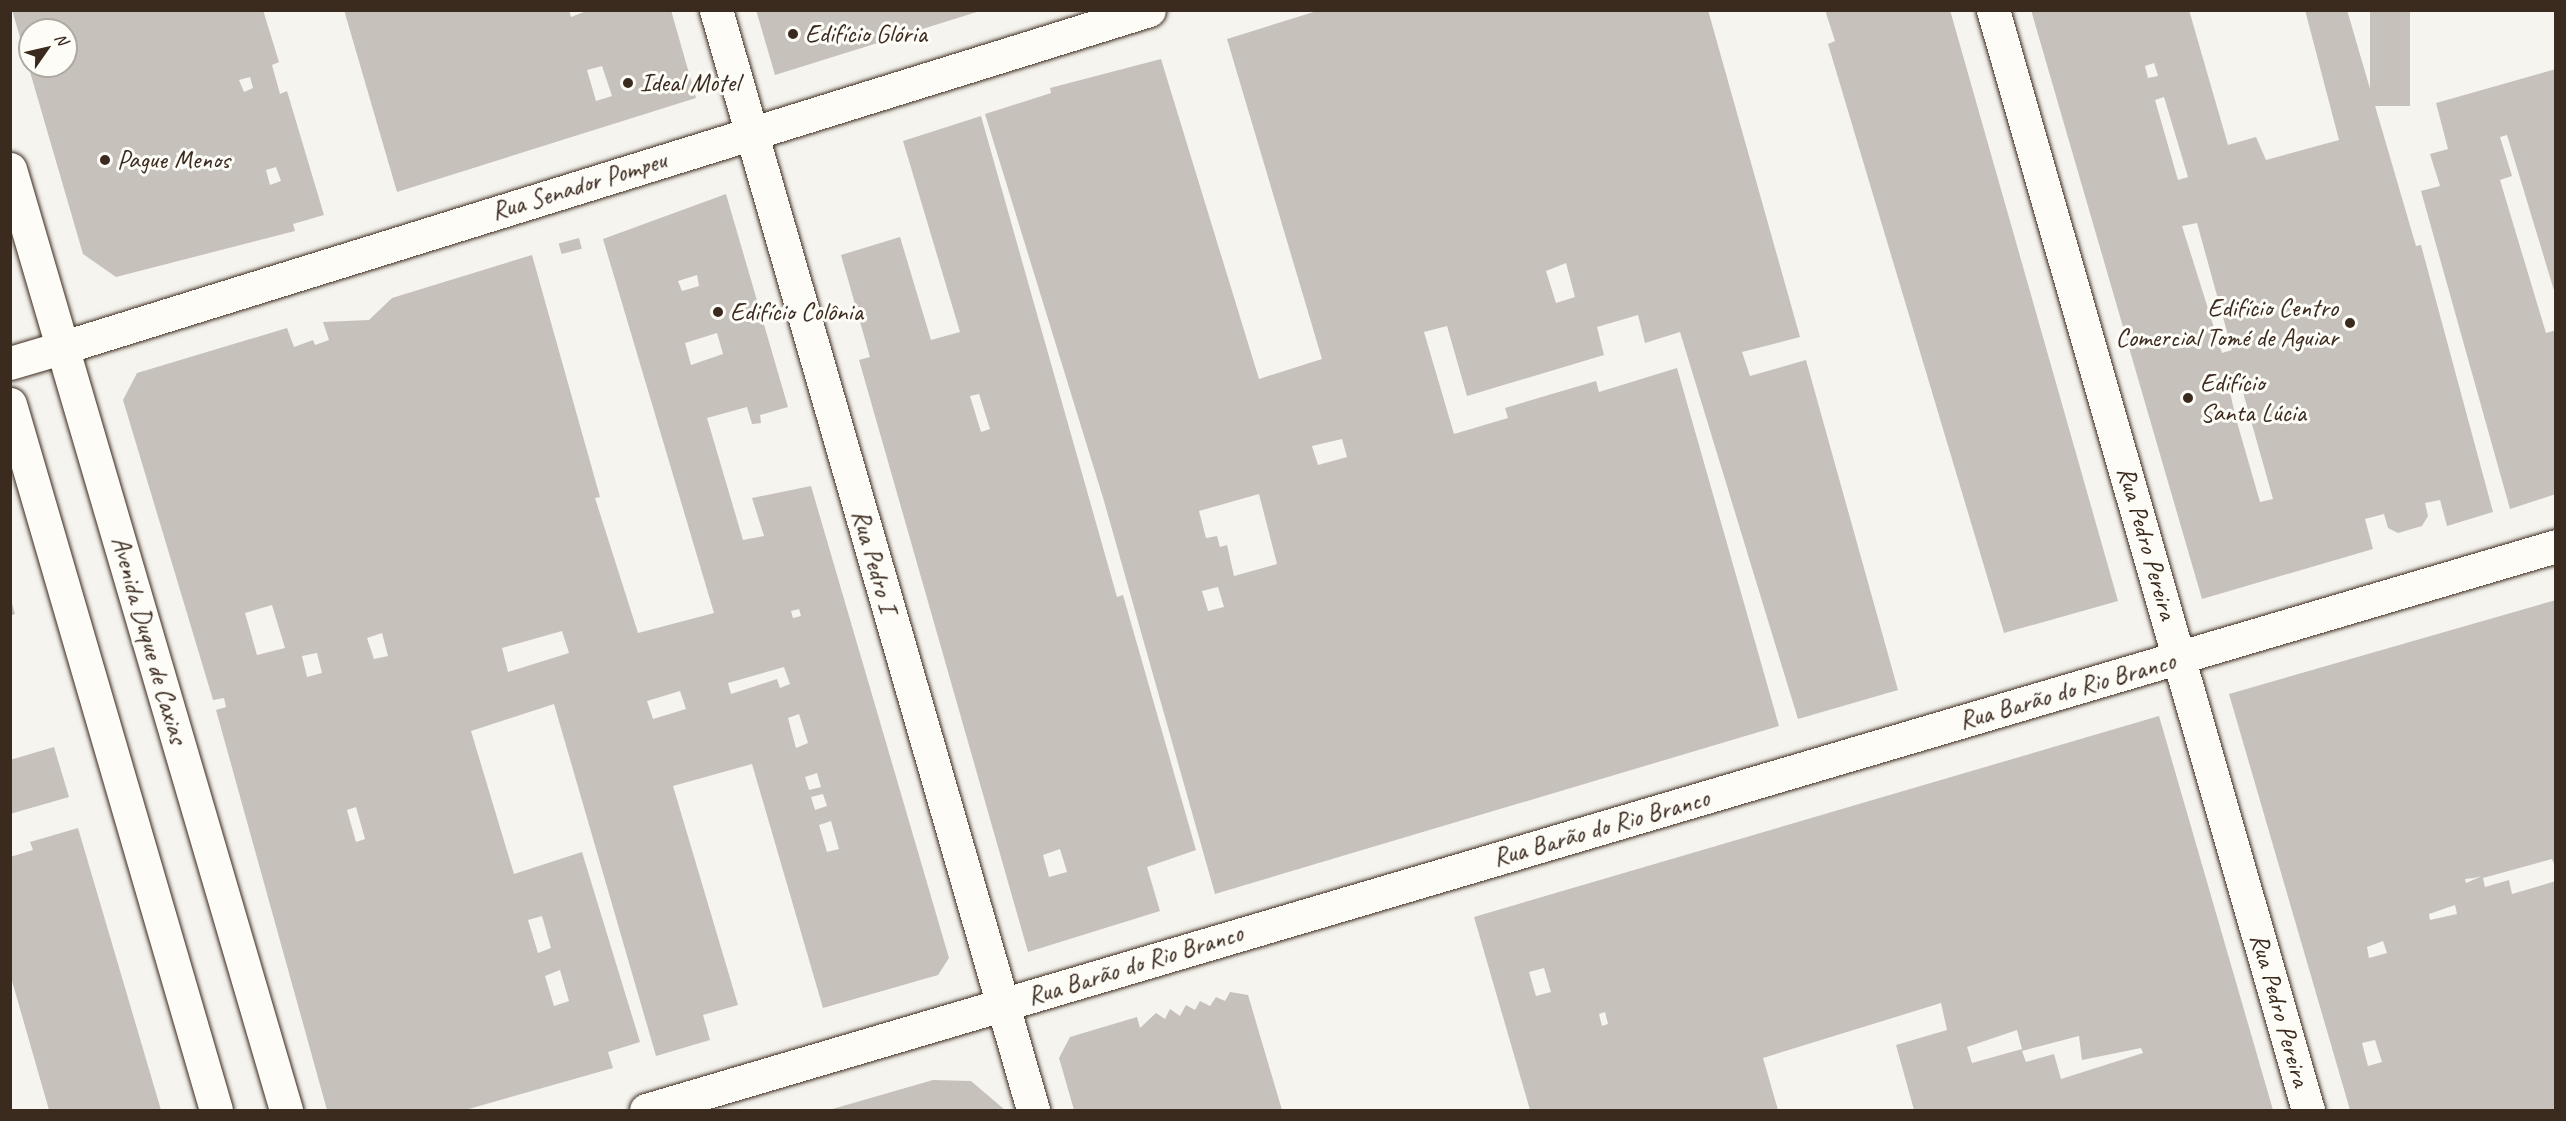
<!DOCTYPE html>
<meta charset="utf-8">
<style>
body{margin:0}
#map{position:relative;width:2566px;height:1121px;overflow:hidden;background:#f5f4ee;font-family:Caveat,sans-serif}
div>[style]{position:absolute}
.building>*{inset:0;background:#c7c1bb;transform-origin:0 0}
.roads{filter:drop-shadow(0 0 2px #3b2a1e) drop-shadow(0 0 2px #3b2a1e)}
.minor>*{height:33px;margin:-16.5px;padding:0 16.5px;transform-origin:16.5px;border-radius:16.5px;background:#fdfcf7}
.tertiary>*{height:33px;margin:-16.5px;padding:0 16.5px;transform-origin:16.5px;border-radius:16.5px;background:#fdfcf7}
.primary>*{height:33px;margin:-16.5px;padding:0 16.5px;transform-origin:16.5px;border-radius:16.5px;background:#fdfcf7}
.dots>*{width:16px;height:16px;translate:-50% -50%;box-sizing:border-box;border:3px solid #fdfcf7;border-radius:50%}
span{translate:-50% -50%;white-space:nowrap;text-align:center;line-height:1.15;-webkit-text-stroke:6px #fdfcf7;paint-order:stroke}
.poi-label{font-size:26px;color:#3b2a1e}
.left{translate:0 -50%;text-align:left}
.right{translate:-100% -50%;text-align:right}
.street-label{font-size:26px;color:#3b2a1e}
.frame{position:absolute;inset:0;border:12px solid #3b2a1e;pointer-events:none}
.north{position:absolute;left:18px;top:18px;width:60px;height:60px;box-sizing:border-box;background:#fdfcf7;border:2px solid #afa8a0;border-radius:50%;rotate:56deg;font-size:16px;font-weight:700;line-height:24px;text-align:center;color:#3b2a1e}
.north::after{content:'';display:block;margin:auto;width:21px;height:27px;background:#3b2a1e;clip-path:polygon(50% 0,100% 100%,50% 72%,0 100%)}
</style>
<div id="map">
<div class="building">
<div style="clip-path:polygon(evenodd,12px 10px,263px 10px,279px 62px,272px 65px,280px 94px,287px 91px,324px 215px,293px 224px,295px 231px,116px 277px,83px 254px,12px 10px,30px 30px,66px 30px,66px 66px,30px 66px,30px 30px,12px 10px,250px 77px,253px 88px,244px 92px,239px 80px,250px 77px,12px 10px,191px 149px,196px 165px,181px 170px,176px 153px,191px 149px,12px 10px,276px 167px,281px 181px,270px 185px,266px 170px,276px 167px)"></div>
<div style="clip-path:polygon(evenodd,344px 10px,569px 10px,571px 17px,589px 10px,671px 10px,696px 98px,397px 192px,344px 10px,602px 66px,612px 96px,596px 101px,587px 70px,602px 66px)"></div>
<div style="clip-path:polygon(756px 10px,980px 10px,980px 11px,775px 75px)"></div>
<div style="clip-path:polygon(evenodd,1320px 10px,1708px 10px,1800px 337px,1742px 352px,1750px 376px,1806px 360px,1898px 690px,1798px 719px,1680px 332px,1645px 343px,1638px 315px,1597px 327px,1604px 355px,1467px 396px,1447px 326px,1424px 332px,1454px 434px,1508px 418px,1505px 408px,1596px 381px,1599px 392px,1677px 368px,1779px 726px,1215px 894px,1104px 501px,985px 114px,1051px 93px,1050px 88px,1161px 59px,1259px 379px,1322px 359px,1227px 39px,1320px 10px,1566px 263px,1575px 297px,1556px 303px,1546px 271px,1566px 263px,1320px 10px,1342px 439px,1347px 457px,1318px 465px,1312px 446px,1342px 439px,1320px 10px,1259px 494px,1277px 564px,1234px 576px,1227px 545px,1220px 547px,1217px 536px,1206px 538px,1199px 511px,1259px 494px,1320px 10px,1218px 587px,1224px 607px,1208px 611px,1202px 591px,1218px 587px)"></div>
<div style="clip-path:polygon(1825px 10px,1950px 10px,2118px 601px,2004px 633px,1828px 44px,1835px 41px)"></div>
<div style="clip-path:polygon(evenodd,2031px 10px,2189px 10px,2228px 145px,2256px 137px,2266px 160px,2339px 140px,2305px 10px,2347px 10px,2416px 246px,2421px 245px,2493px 512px,2447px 526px,2440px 500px,2425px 503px,2428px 516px,2422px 526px,2398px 533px,2388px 528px,2384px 514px,2365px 519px,2373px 549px,2202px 599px,2031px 10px,2154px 63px,2158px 76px,2148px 78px,2145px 66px,2154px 63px,2031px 10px,2164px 97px,2188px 177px,2178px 180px,2155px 100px,2164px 97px,2031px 10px,2197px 223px,2232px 350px,2222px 353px,2182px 226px,2197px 223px,2031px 10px,2239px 378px,2273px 499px,2260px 502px,2235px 415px,2228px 382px,2239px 378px)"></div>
<div style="left:2370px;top:10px;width:40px;height:96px"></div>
<div style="clip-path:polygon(2556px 69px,2556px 297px,2507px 135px,2500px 137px,2512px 176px,2500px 180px,2546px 333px,2556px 330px,2556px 494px,2510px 509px,2421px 191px,2440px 186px,2430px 154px,2448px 149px,2436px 103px)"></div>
<div style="clip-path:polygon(evenodd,981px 116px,1117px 597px,1123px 595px,1196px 850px,1147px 867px,1160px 911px,1028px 952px,859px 360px,870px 357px,841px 255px,900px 237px,931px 340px,960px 332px,903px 141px,981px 116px,979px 394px,990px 429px,981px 432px,970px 396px,979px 394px,981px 116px,1060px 849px,1067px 872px,1049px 877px,1043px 855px,1060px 849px)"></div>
<div style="clip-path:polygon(evenodd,726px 194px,788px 407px,760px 415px,761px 423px,752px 424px,747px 407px,707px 418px,743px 540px,764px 536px,752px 498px,811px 486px,949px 958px,938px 975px,823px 1008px,752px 764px,673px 786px,738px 1005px,703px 1015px,710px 1040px,656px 1056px,554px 704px,471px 731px,514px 874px,582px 852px,640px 1042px,608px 1052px,613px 1068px,465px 1110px,327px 1110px,216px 710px,226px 707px,224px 698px,213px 700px,123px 400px,137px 373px,287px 328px,294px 347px,313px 340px,315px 345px,329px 340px,323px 322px,369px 320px,392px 298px,532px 255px,600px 497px,595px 498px,638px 633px,714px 613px,603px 239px,726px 194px,697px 275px,699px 286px,682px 291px,678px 281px,697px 275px,726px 194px,717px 333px,723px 354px,691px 365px,685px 343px,717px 333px,726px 194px,272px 605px,285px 648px,257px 655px,245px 613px,272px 605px,726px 194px,799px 609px,801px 616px,793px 618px,791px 611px,799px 609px,726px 194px,562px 631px,569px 653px,508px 672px,502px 648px,562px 631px,726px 194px,382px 633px,388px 656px,374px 659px,367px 638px,382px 633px,726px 194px,317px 653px,322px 673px,307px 677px,302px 656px,317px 653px,726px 194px,784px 667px,790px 684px,780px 688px,777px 679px,731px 694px,728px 683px,784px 667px,726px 194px,680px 691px,686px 709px,653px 719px,647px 701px,680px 691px,726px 194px,799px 714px,808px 743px,796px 748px,788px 718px,799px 714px,726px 194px,817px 773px,821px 787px,809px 790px,805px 777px,817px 773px,726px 194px,823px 794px,827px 806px,815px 810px,811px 797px,823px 794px,726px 194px,356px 807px,365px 839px,356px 842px,347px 810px,356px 807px,726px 194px,831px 821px,839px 849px,827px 852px,819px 825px,831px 821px,726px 194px,542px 916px,551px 948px,538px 953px,528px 920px,542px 916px,726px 194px,560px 970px,569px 1001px,554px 1006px,545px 976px,560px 970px)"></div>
<div style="left:579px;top:238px;width:11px;height:21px;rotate:75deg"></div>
<div style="clip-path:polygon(11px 600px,15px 614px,10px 616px,10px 601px)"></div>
<div style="clip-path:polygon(evenodd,2556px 600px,2556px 869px,2552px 859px,2483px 878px,2485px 887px,2509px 880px,2512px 894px,2556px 881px,2556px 1110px,2350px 1110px,2229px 694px,2556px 600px,2482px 876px,2466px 883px,2465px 879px,2474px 878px,2482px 876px,2556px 600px,2455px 905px,2457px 914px,2430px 920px,2429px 914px,2455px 905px,2556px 600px,2383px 941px,2387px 953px,2369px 958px,2367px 947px,2383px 941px,2556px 600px,2375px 1040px,2382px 1062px,2368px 1066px,2362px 1043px,2375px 1040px)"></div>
<div style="clip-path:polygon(evenodd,2159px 716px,2273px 1110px,1914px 1110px,1896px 1045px,1947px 1030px,1941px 1003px,1763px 1058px,1778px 1110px,1530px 1110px,1474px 917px,2159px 716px,1544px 968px,1551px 992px,1536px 996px,1529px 972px,1544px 968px,2159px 716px,1605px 1012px,1608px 1024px,1602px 1026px,1599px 1014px,1605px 1012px,2159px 716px,2017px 1030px,2022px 1049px,1972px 1063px,1967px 1047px,2017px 1030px,2159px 716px,2079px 1036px,2082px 1060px,2141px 1048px,2143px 1053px,2061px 1079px,2054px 1054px,2026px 1062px,2022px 1051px,2079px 1036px)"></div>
<div style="clip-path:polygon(54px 747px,69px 797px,10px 814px,10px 760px)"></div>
<div style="clip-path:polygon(78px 828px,161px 1110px,49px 1110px,10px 974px,10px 857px,33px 850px,30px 842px)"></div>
<div style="clip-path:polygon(1230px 992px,1248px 995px,1282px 1110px,1074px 1110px,1059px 1058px,1070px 1037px,1137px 1017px,1140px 1028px,1156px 1013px,1165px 1019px,1170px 1009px,1180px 1016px,1186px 1005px,1195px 1010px,1200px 1001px,1210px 1006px,1216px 997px,1225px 1001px)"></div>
<div style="clip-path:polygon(933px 1080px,971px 1081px,1005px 1110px,829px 1110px)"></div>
</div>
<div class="roads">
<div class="minor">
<div style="left:716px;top:10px;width:1145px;rotate:73.92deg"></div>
<div style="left:1993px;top:10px;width:1144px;rotate:74.02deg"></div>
<div style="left:64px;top:347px;width:1136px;rotate:-17.25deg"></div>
<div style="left:646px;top:1110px;width:1992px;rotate:-16.45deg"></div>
</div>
<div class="tertiary">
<div style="left:10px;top:363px;width:56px;rotate:-16.5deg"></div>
</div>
<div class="primary">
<div style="left:10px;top:169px;width:981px;rotate:73.65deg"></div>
<div style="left:10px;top:404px;width:735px;rotate:73.73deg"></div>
</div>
</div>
<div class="dots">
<div style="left:793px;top:34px;background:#3b2a1e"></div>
<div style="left:628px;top:83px;background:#3b2a1e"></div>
<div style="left:105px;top:160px;background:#3b2a1e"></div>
<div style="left:718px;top:312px;background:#3b2a1e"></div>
<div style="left:2350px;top:323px;background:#3b2a1e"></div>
<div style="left:2188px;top:398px;background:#3b2a1e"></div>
</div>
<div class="poi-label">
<span class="left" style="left:805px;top:34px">Edifício Glória</span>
<span class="left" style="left:640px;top:83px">Ideal Motel</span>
<span class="left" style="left:117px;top:160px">Pague Menos</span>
<span class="right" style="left:2338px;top:323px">Edifício Centro<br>Comercial Tomé de Aguiar</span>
<span class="left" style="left:730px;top:312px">Edifício Colônia</span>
<span class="left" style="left:2200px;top:398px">Edifício<br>Santa Lúcia</span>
</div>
<div class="street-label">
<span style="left:579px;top:186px;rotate:-17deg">Rua Senador Pompeu</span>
<span style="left:2147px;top:543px;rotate:74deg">Rua Pedro Pereira</span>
<span style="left:874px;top:561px;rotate:74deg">Rua Pedro I</span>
<span style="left:149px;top:640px;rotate:74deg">Avenida Duque de Caxias</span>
<span style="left:2067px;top:691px;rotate:-16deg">Rua Barão do Rio Branco</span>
<span style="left:1601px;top:828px;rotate:-16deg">Rua Barão do Rio Branco</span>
<span style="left:1135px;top:965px;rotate:-17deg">Rua Barão do Rio Branco</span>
<span style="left:2280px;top:1010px;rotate:74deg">Rua Pedro Pereira</span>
</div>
<div class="frame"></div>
<div class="north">N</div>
</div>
